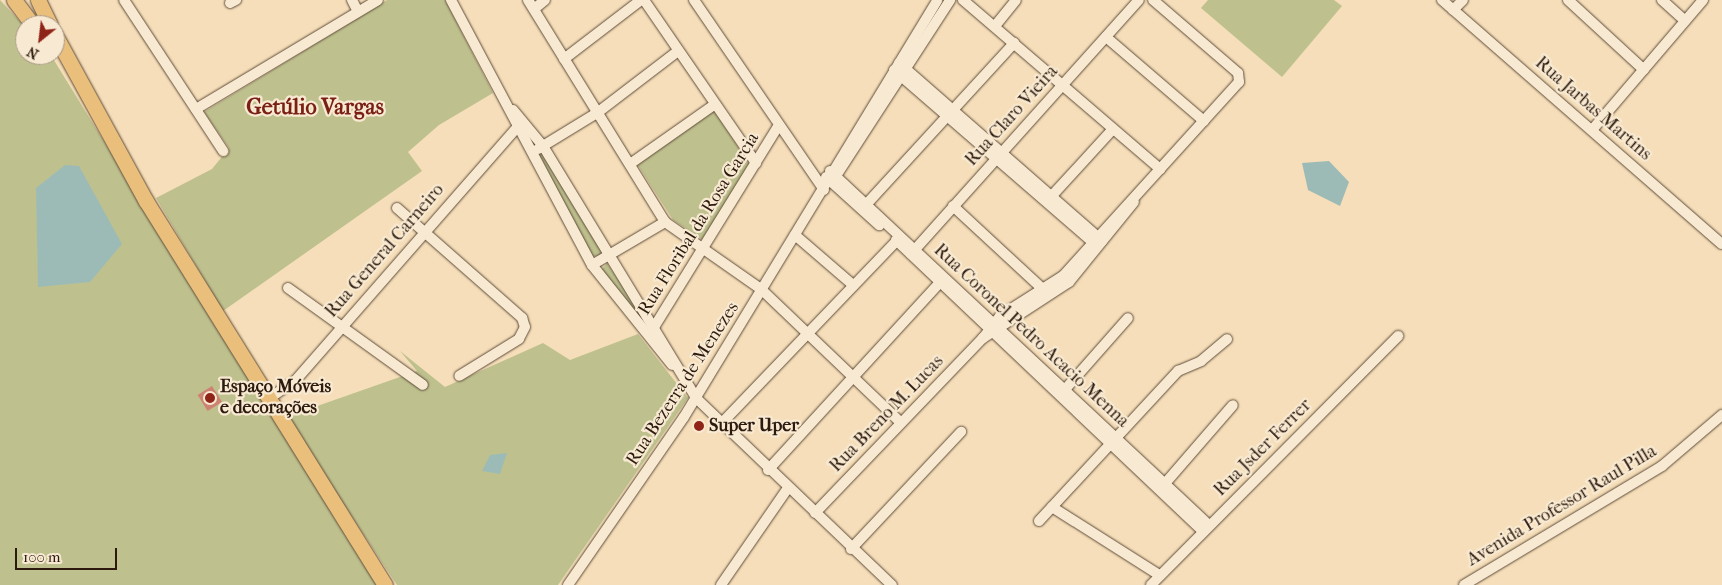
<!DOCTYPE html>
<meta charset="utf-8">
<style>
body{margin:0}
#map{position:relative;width:1722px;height:585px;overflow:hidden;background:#f5deb9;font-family:"IM FELL French Canon",serif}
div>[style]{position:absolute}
.green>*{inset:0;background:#bec18e}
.water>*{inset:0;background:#9dbbb6}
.building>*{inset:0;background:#cd8372;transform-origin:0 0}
.roads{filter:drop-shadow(0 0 1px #5f4b39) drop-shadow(0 0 1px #5f4b39)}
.minor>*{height:10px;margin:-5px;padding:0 5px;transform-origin:5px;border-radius:5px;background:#f8ead2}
.highway>*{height:15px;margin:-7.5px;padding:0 7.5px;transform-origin:7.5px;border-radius:7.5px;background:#eabf7c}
.dots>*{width:14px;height:14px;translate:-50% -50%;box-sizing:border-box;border:2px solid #f8ead2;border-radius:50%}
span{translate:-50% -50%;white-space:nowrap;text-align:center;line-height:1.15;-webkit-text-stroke:4.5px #f8ead2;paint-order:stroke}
.street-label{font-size:18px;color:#2d1a0e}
.poi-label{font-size:18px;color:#2d1a0e;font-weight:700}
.left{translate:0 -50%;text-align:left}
.district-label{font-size:22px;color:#7a1f14;font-weight:700}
.north{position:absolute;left:15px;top:15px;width:50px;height:50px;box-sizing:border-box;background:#f8ead2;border:1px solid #a79784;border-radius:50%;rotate:209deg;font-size:14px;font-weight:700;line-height:20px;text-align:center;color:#2d1a0e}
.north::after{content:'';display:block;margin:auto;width:18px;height:22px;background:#8f2418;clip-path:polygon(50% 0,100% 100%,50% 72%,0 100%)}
.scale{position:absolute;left:15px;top:548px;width:102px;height:22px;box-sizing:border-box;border:2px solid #2d1a0e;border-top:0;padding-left:6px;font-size:15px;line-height:18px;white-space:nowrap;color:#2d1a0e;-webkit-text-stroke:4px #f8ead2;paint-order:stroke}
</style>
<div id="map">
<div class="green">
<div style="clip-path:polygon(0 0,25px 27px,25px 55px,52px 57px,377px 585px,0 585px)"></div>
<div style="clip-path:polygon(387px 0,445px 0,493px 93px,439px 125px,408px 152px,422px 171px,223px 311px,156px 198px,212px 169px,229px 148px,204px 112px)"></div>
<div style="clip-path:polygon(1208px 0,1334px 0,1342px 6px,1282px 77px,1201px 8px)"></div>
<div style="clip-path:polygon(713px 109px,750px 165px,703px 240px,673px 220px,637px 164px)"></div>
<div style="clip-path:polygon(542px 153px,602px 249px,601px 256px,592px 256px,539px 156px)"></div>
<div style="clip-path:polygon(607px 263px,648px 324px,646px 327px,601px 270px)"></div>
<div style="clip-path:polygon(638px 334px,688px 398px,558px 585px,397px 585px,286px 417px,417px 371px,400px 351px,445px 387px,543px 343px,570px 360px)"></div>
</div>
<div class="water">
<div style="clip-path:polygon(1329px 161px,1349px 182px,1340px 206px,1308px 190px,1302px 163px)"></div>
<div style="clip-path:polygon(65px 165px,79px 166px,122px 244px,90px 282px,38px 287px,36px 188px)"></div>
<div style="clip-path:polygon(507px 453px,500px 474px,482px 471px,490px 455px)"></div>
</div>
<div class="building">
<div style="left:212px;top:386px;width:19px;height:17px;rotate:58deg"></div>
</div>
<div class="roads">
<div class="minor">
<div style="left:124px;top:0;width:181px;rotate:56.7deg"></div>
<div style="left:352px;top:0;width:13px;rotate:63deg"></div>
<div style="left:451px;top:0;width:300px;rotate:62deg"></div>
<div style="left:592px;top:265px;width:128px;rotate:51.3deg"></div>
<div style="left:528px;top:0;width:261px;rotate:58.3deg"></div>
<div style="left:665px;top:222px;width:118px;rotate:35deg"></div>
<div style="left:762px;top:290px;width:192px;rotate:43.7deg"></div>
<div style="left:644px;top:0;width:198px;rotate:55.5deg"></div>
<div style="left:694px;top:0;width:230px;rotate:55.6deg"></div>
<div style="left:963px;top:0;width:260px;rotate:40.6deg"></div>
<div style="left:1442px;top:0;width:371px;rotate:41.1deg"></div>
<div style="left:1568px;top:0;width:103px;rotate:42.6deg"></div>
<div style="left:1662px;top:0;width:31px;rotate:42deg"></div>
<div style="left:230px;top:3px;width:7px;rotate:-27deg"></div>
<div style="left:534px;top:9px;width:14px;rotate:-39deg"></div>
<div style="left:1453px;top:10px;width:14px;rotate:-45deg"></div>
<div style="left:995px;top:26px;width:33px;rotate:-51deg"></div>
<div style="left:1106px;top:37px;width:129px;rotate:40.6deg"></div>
<div style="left:564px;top:59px;width:97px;rotate:-37.5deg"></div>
<div style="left:899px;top:63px;width:270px;rotate:41.2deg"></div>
<div style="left:894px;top:70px;width:269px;rotate:40.9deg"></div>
<div style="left:196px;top:109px;width:212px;rotate:-30.9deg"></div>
<div style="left:513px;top:110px;width:47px;rotate:50.2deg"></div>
<div style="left:543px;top:146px;width:295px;rotate:58.7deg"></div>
<div style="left:696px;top:398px;width:271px;rotate:43.7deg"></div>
<div style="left:1592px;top:130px;width:171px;rotate:-49.5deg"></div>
<div style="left:538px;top:149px;width:69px;rotate:-31.4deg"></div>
<div style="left:597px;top:113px;width:102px;rotate:-37.4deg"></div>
<div style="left:630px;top:164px;width:103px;rotate:-35.1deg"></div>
<div style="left:830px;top:171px;width:519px;rotate:43.05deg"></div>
<div style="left:826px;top:177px;width:72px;rotate:42.2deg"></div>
<div style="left:832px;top:182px;width:217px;rotate:-57deg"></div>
<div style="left:1048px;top:200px;width:96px;rotate:-47.5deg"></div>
<div style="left:953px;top:206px;width:127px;rotate:42.8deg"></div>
<div style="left:397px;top:208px;width:167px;rotate:41.3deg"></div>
<div style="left:522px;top:318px;width:9px;rotate:72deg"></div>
<div style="left:525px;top:327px;width:13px;rotate:117deg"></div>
<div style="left:519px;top:339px;width:70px;rotate:148.3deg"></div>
<div style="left:863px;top:208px;width:224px;rotate:-47.5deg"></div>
<div style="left:795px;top:235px;width:77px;rotate:40.8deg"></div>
<div style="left:896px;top:240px;width:423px;rotate:43.5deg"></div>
<div style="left:911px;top:254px;width:341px;rotate:-48.1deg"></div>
<div style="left:592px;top:265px;width:85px;rotate:-30.5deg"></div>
<div style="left:288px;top:288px;width:166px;rotate:35.7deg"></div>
<div style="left:651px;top:332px;width:242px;rotate:-58.3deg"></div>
<div style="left:983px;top:338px;width:28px;rotate:-52deg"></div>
<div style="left:1000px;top:316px;width:75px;rotate:-32.4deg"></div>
<div style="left:1063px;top:276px;width:262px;rotate:-47.8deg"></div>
<div style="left:1239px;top:82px;width:9px;rotate:-96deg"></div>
<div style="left:1238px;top:73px;width:112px;rotate:-139.3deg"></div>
<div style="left:1061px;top:394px;width:101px;rotate:-48.6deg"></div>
<div style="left:268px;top:399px;width:32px;rotate:-34deg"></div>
<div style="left:295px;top:381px;width:344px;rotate:-48.8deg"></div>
<div style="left:720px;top:425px;width:260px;rotate:-46.2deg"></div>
<div style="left:768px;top:470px;width:259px;rotate:-47.5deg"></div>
<div style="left:1162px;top:487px;width:108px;rotate:-49.1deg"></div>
<div style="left:1052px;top:507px;width:127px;rotate:32.4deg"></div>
<div style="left:815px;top:513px;width:243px;rotate:-46.2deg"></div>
<div style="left:983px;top:338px;width:103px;rotate:-33.1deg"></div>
<div style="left:1069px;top:282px;width:103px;rotate:-50.9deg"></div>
<div style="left:1039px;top:521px;width:205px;rotate:-47.2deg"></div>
<div style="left:1178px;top:371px;width:25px;rotate:-23deg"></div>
<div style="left:1201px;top:361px;width:34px;rotate:-40deg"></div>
<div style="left:851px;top:549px;width:161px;rotate:-46.8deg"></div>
<div style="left:568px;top:585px;width:204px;rotate:-55.4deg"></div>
<div style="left:684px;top:417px;width:488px;rotate:-58.7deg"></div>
<div style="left:721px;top:585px;width:118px;rotate:-55.4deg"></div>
<div style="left:1151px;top:585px;width:351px;rotate:-45.2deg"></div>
<div style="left:1464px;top:585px;width:231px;rotate:-31deg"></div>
<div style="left:1662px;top:466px;width:79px;rotate:-40.4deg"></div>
</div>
<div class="highway">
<div style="left:14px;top:0;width:31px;rotate:53deg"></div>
<div style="left:38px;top:0;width:28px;rotate:64deg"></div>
<div style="left:55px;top:35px;width:189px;rotate:61.3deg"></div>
<div style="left:146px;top:201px;width:452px;rotate:58.1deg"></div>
</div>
</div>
<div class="dots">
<div style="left:210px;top:398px;background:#8f2418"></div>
<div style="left:699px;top:426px;background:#8f2418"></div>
</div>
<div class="street-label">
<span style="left:1593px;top:109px;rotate:41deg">Rua Jarbas Martins</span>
<span style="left:1012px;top:116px;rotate:-48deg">Rua Claro Vieira</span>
<span style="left:699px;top:224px;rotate:-58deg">Rua Floribal da Rosa Garcia</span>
<span style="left:385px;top:251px;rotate:-49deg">Rua General Carneiro</span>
<span style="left:1031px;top:336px;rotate:43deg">Rua Coronel Pedro Acacio Menna</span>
<span style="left:683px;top:384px;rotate:-57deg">Rua Bezerra de Menezes</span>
<span style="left:887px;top:414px;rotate:-46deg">Rua Breno M. Lucas</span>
<span style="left:1263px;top:448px;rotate:-45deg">Rua Jsder Ferrer</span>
<span style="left:1562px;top:506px;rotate:-31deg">Avenida Professor Raul Pilla</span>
</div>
<div class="poi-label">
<span class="left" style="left:220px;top:398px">Espaço Móveis<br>e decorações</span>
<span class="left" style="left:709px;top:426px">Super Uper</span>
</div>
<div class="district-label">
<span style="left:315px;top:108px">Getúlio Vargas</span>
</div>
<div class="north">N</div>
<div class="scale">100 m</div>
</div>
